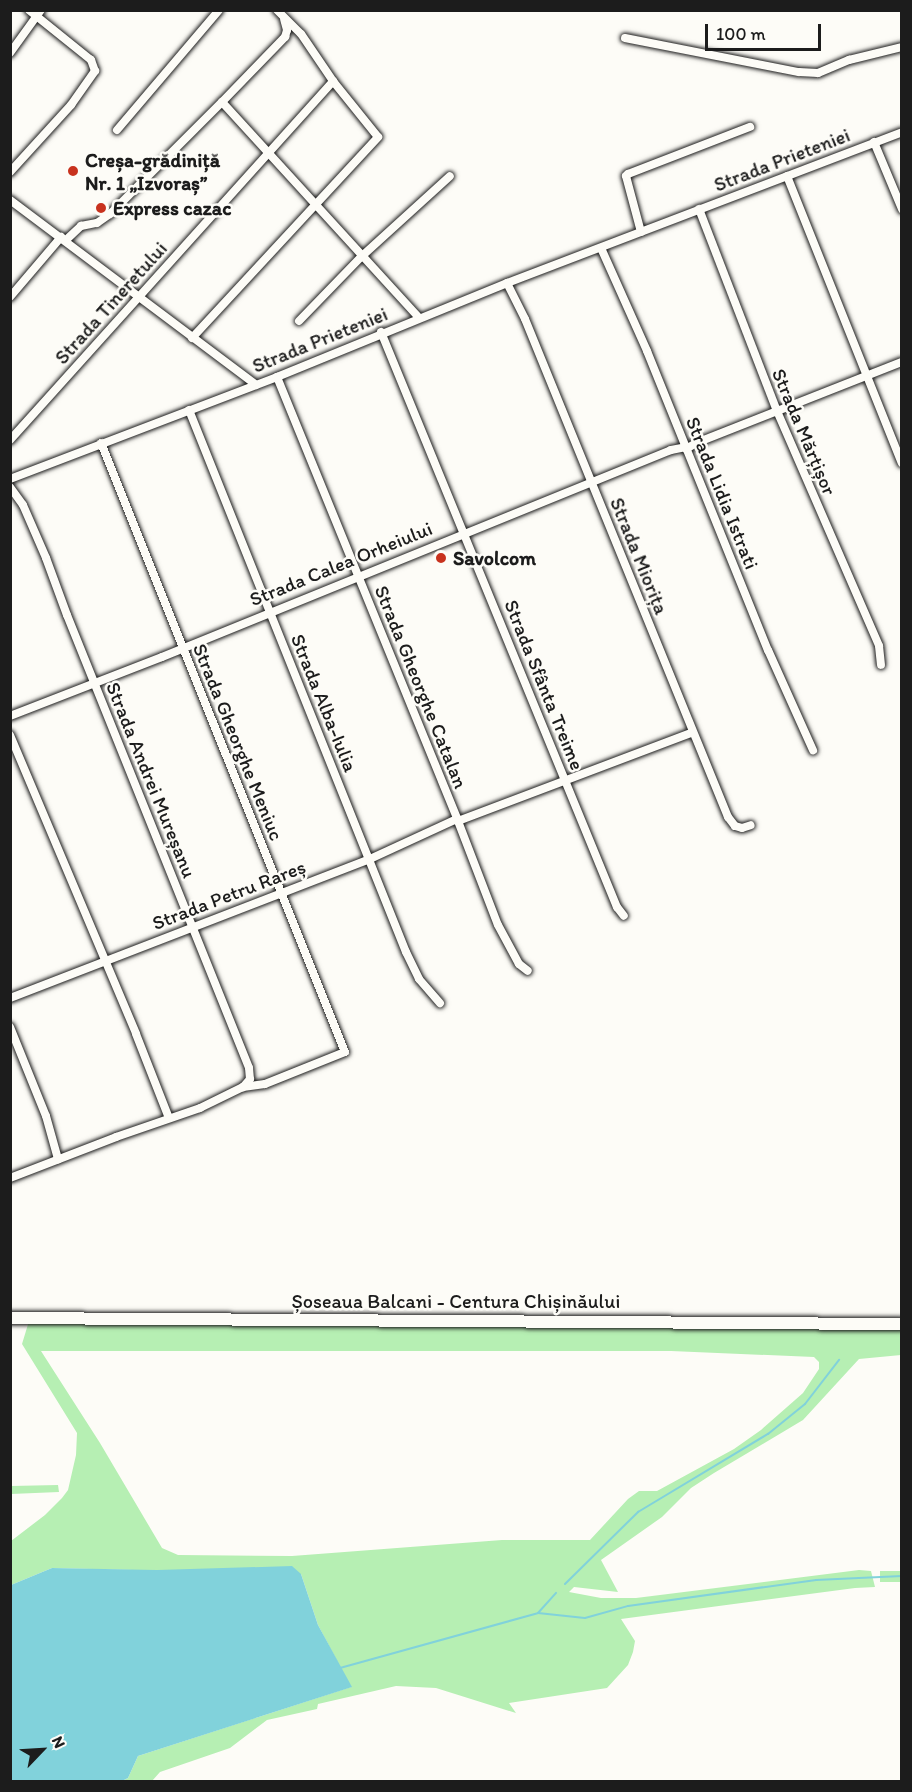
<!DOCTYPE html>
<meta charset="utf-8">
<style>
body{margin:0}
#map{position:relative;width:912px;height:1792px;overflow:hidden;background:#fdfcf7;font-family:Itim,sans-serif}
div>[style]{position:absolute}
.green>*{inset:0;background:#b6efb3;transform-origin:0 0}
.water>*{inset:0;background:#81d2db}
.stream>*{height:2px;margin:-1px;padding:0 1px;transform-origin:1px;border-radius:1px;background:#81d2db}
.roads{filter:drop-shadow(0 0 2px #1c1c1c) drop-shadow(0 0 2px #1c1c1c)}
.minor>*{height:8px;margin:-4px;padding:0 4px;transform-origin:4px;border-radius:4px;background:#fdfcf7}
.highway>*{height:12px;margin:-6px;padding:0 6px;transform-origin:6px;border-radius:6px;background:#fdfcf7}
.dots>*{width:16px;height:16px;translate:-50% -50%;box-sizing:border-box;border:3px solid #fdfcf7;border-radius:50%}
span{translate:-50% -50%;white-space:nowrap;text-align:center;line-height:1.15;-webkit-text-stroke:5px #fdfcf7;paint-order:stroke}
.poi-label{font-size:20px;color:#1c1c1c;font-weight:700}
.left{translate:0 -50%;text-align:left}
.street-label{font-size:20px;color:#1c1c1c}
.frame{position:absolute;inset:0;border:12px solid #1c1c1c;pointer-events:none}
.north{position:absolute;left:12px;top:1720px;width:60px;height:60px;-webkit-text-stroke:4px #fdfcf7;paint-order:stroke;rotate:65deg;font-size:16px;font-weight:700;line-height:24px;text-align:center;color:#1c1c1c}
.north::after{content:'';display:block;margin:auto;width:21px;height:27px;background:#1c1c1c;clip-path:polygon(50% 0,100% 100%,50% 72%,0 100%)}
.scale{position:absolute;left:705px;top:24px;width:116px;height:27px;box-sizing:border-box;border:3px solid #1c1c1c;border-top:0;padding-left:8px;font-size:18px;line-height:21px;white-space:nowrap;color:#1c1c1c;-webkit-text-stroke:4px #fdfcf7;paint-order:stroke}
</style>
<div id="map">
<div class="green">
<div style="clip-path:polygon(evenodd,29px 1321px,901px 1328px,901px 1355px,859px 1359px,803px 1420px,714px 1473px,691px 1488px,662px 1517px,601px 1560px,618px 1592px,574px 1587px,569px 1592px,601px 1598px,636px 1598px,859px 1570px,871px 1571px,875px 1587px,855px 1588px,621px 1619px,635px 1641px,633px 1652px,628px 1665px,607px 1688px,509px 1703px,516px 1713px,436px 1688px,396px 1686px,318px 1704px,317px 1709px,267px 1720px,230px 1748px,160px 1772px,152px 1781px,122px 1781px,128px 1778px,138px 1756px,351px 1687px,318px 1625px,301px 1574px,52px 1568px,11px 1585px,11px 1541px,45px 1515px,62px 1498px,68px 1490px,76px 1455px,77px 1433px,22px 1344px,29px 1321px,41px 1351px,671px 1351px,814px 1357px,819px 1362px,819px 1369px,803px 1393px,761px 1430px,734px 1449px,657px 1491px,639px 1491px,628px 1499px,590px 1540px,502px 1540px,292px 1556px,178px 1555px,162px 1548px,100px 1443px,41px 1351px)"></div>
<div style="clip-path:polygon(58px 1485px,59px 1492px,11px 1494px,11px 1486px)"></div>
<div style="left:901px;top:1571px;width:11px;height:21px;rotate:90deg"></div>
</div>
<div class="water">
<div style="clip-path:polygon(292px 1566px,301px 1574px,318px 1625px,352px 1687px,138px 1756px,128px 1778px,122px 1781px,11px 1781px,11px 1585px,52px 1568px,157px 1570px)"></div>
</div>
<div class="stream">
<div style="left:565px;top:1584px;width:103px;rotate:-44.6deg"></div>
<div style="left:638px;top:1512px;width:152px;rotate:-31deg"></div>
<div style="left:768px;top:1434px;width:48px;rotate:-39deg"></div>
<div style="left:805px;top:1404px;width:56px;rotate:-52.3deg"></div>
<div style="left:538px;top:1613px;width:27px;rotate:-48deg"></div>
<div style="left:340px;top:1668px;width:205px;rotate:-15.5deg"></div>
<div style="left:538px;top:1613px;width:47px;rotate:6.1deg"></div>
<div style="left:585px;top:1618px;width:45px;rotate:-15.6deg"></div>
<div style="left:628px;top:1606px;width:190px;rotate:-7.9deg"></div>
<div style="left:816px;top:1580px;width:86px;rotate:-2.7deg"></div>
</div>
<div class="roads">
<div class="minor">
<div style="left:625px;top:38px;width:177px;rotate:11.1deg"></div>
<div style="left:799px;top:72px;width:19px;rotate:3deg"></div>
<div style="left:818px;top:73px;width:34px;rotate:-23deg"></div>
<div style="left:849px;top:60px;width:55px;rotate:-13.8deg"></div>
<div style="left:10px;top:53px;width:53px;rotate:-54.2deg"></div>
<div style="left:222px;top:102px;width:292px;rotate:47.6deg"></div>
<div style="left:117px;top:130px;width:157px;rotate:-49.6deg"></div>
<div style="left:874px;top:142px;width:73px;rotate:67.3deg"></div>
<div style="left:10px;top:172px;width:91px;rotate:-47.7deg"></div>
<div style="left:71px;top:105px;width:42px;rotate:-54.8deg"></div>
<div style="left:95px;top:71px;width:12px;rotate:-110deg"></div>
<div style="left:91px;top:60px;width:80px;rotate:-141.1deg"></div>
<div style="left:787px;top:176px;width:309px;rotate:68.2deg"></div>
<div style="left:10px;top:200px;width:308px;rotate:36.9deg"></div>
<div style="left:699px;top:209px;width:217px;rotate:68.9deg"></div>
<div style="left:777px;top:411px;width:256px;rotate:66.5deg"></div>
<div style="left:879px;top:646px;width:19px;rotate:84deg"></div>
<div style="left:641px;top:232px;width:58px;rotate:-105deg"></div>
<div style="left:626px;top:176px;width:3px;rotate:-45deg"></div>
<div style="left:628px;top:174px;width:131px;rotate:-21.1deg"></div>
<div style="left:66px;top:240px;width:21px;rotate:-43deg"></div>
<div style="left:81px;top:226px;width:16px;rotate:-11deg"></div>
<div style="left:97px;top:223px;width:16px;rotate:-35deg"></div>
<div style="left:110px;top:214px;width:158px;rotate:-45deg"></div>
<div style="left:222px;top:102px;width:91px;rotate:-45.9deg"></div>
<div style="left:285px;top:37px;width:7px;rotate:-74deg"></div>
<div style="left:287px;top:30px;width:11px;rotate:-105deg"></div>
<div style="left:601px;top:248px;width:113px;rotate:65.9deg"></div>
<div style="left:647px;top:351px;width:323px;rotate:68deg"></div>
<div style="left:768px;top:650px;width:110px;rotate:65.8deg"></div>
<div style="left:507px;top:283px;width:40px;rotate:63.4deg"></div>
<div style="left:525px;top:319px;width:538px;rotate:67.82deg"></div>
<div style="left:728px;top:817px;width:11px;rotate:52deg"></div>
<div style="left:735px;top:826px;width:7px;rotate:16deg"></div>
<div style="left:742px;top:828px;width:9px;rotate:-18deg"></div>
<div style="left:10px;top:297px;width:79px;rotate:-49.6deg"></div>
<div style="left:299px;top:321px;width:89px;rotate:-45.9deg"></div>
<div style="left:361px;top:257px;width:120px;rotate:-42.3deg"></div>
<div style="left:381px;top:332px;width:622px;rotate:67.69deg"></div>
<div style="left:617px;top:907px;width:11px;rotate:52deg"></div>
<div style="left:192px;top:338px;width:274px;rotate:-47.2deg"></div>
<div style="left:378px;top:137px;width:72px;rotate:-128.8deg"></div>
<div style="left:333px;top:81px;width:57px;rotate:-124.2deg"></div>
<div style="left:301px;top:34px;width:34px;rotate:-135deg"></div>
<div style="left:277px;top:377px;width:479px;rotate:67.8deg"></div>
<div style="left:458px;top:821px;width:111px;rotate:69deg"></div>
<div style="left:498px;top:925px;width:44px;rotate:61.7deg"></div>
<div style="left:519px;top:964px;width:11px;rotate:38deg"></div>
<div style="left:189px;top:410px;width:584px;rotate:68.18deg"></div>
<div style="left:406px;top:952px;width:30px;rotate:64deg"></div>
<div style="left:419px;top:979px;width:32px;rotate:49deg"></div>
<div style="left:10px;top:440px;width:483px;rotate:-48deg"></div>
<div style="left:686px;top:449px;width:12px;rotate:-31deg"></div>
<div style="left:696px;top:443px;width:221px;rotate:-21.5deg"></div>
<div style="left:10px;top:479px;width:286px;rotate:-20.9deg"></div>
<div style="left:277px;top:377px;width:248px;rotate:-22.2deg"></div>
<div style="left:507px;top:283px;width:423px;rotate:-20.9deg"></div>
<div style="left:10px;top:487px;width:22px;rotate:54deg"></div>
<div style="left:23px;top:505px;width:58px;rotate:66.5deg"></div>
<div style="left:46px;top:558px;width:61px;rotate:69.8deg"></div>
<div style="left:67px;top:615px;width:488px;rotate:68.1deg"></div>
<div style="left:249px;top:1068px;width:11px;rotate:85deg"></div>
<div style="left:250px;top:1079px;width:11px;rotate:131deg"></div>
<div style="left:10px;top:716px;width:163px;rotate:-21.2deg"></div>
<div style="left:162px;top:657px;width:549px;rotate:-22.13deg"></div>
<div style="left:671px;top:450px;width:15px;rotate:-11deg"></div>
<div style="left:10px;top:735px;width:324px;rotate:67.1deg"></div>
<div style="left:136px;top:1034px;width:90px;rotate:68.6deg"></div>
<div style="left:458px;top:821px;width:251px;rotate:-20.7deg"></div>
<div style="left:10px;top:998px;width:386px;rotate:-21.1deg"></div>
<div style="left:370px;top:859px;width:96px;rotate:-24.7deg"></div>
<div style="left:10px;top:1027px;width:96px;rotate:68deg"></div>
<div style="left:46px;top:1116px;width:45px;rotate:74.4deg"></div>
<div style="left:10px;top:1178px;width:114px;rotate:-21.1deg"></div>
<div style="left:116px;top:1137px;width:89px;rotate:-19deg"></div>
<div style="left:200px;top:1108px;width:48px;rotate:-26deg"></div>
<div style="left:243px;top:1087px;width:22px;rotate:-8deg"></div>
<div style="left:265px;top:1084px;width:86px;rotate:-21.8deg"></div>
<div style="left:345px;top:1052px;width:656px;rotate:-111.83deg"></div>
</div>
<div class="highway">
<div style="left:10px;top:1318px;width:892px;rotate:0.39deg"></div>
</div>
</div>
<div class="dots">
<div style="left:73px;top:171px;background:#c8321e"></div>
<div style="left:101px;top:208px;background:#c8321e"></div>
<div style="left:441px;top:558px;background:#c8321e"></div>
</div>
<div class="poi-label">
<span class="left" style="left:85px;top:172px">Creșa-grădiniță<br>Nr. 1 „Izvoraș”</span>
<span class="left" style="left:113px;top:208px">Express cazac</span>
<span class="left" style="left:453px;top:558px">Savolcom</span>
</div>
<div class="street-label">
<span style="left:782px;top:160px;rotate:-21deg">Strada Prieteniei</span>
<span style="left:111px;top:303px;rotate:-48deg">Strada Tineretului</span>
<span style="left:320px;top:340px;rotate:-22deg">Strada Prieteniei</span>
<span style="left:804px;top:432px;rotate:67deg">Strada Mărțișor</span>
<span style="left:722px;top:493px;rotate:68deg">Strada Lidia Istrati</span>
<span style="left:639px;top:556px;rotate:68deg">Strada Miorița</span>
<span style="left:341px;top:564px;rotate:-22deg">Strada Calea Orheiului</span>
<span style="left:544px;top:685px;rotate:68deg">Strada Sfânta Treime</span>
<span style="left:421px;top:687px;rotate:68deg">Strada Gheorghe Catalan</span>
<span style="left:324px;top:703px;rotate:68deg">Strada Alba-Iulia</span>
<span style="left:238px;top:742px;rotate:68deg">Strada Gheorghe Meniuc</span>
<span style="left:151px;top:780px;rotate:68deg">Strada Andrei Mureșanu</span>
<span style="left:229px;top:895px;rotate:-21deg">Strada Petru Rareș</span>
<span style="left:456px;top:1301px">Șoseaua Balcani - Centura Chișinăului</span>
</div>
<div class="frame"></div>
<div class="north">N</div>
<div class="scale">100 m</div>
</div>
